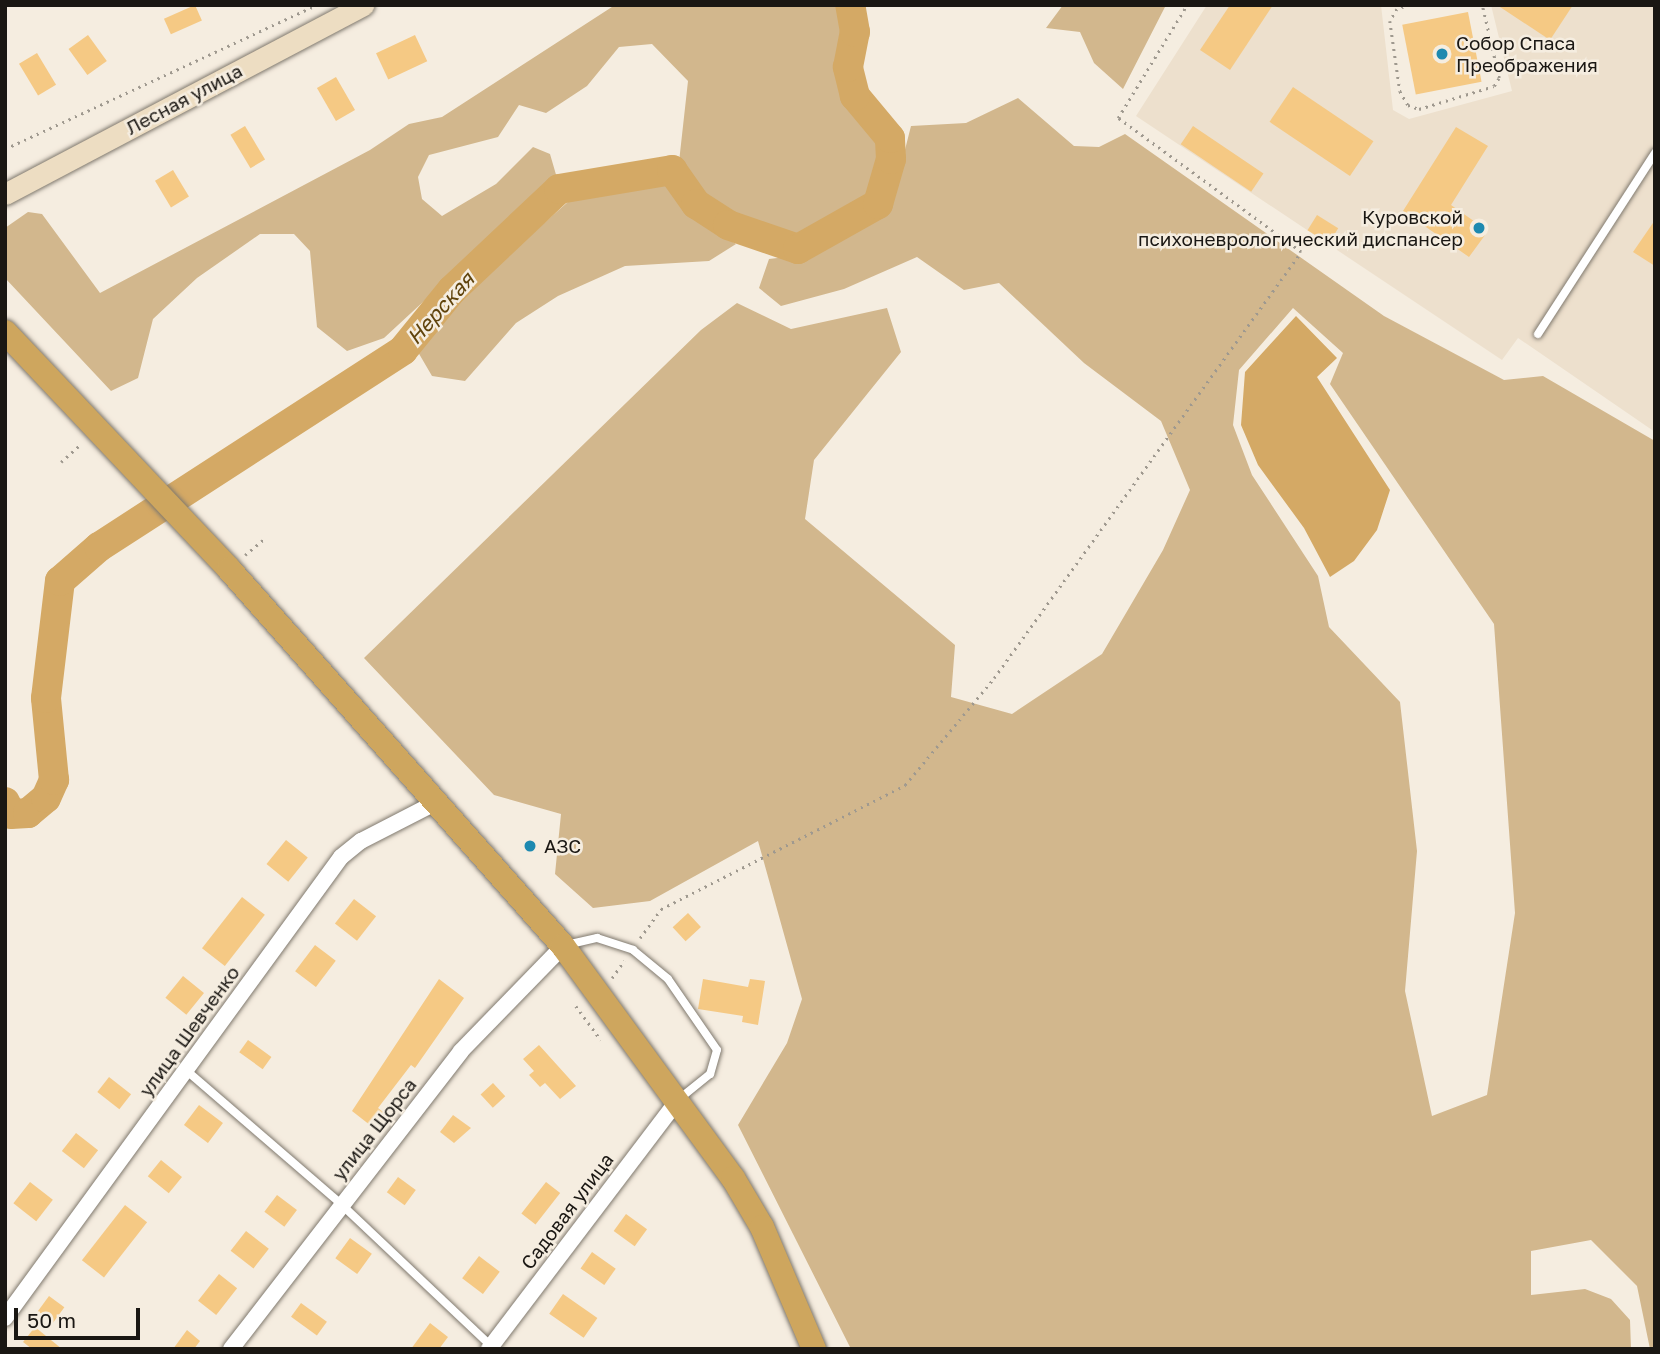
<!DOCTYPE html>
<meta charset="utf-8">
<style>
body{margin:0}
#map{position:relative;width:1660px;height:1354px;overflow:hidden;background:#f5ede0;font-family:"Golos Text",sans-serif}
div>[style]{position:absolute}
.built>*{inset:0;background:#ede0cd}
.green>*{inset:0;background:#d2b78d}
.water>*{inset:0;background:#d4a965}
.river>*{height:30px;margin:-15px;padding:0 15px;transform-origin:15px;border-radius:15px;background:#d4a965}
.building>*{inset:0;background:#f5c984;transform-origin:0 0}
.path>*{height:2.5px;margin-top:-1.25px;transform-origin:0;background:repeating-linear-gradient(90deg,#9f998f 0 2px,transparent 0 7px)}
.roads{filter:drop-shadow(0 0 2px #80796e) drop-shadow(0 0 2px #80796e)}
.service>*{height:8px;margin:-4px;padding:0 4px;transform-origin:4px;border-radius:4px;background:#fff}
.minor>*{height:16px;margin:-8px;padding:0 8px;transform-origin:8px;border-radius:8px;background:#fff}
.secondary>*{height:21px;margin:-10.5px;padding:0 10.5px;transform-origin:10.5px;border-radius:10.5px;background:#edddc2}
.trunk>*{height:24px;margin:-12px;padding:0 12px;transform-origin:12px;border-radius:12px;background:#cea65e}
.dots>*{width:19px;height:19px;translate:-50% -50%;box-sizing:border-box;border:4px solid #f5ede0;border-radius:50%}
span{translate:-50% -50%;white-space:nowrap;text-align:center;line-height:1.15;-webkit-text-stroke:5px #f5ede0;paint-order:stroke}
.poi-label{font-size:19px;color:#1a1713}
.left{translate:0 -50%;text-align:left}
.right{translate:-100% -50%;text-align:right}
.street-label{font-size:19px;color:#1a1713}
.water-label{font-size:21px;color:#60430b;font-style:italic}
.frame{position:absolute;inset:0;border:7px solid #1a1713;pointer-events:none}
.scale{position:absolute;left:14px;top:1308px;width:126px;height:32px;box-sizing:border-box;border:4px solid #1a1713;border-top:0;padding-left:9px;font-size:21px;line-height:24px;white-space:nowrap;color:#1a1713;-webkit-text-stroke:5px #f5ede0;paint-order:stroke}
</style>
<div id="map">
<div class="built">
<div style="clip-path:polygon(1207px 5px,1381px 5px,1393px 110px,1409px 119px,1512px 91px,1491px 5px,1655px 5px,1655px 432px,1518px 338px,1502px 360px,1136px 116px)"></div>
</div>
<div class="green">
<div style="clip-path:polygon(615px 5px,841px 5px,843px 30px,837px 64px,844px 89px,861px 122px,881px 144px,869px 198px,798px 240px,739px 219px,704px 193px,679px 162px,688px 81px,652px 44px,619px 47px,587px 86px,546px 113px,519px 105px,498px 137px,429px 155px,418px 177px,422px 199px,442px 216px,496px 184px,533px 147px,550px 154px,557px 178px,384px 338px,347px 351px,317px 327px,310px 251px,294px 234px,260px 234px,197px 278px,153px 319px,138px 378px,111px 391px,5px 278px,5px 228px,28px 212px,42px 214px,100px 293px,370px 150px,409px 124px,442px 117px)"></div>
<div style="clip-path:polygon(1063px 5px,1166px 5px,1123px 89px,1094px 63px,1080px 32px,1046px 28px)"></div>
<div style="clip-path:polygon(evenodd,1018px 98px,1074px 146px,1099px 147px,1125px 134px,1384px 316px,1504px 380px,1543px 376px,1655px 441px,1655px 1349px,1650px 1349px,1637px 1286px,1591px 1240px,1531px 1251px,1531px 1295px,1585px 1289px,1611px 1299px,1630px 1320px,1631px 1349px,851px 1349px,738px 1125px,787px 1043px,802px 999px,758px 841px,650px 901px,593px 908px,555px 874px,561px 814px,494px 795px,364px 658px,701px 330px,737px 303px,791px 329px,887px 308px,901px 352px,814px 460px,805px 519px,955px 645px,951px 697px,1012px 714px,1102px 654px,1163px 550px,1190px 490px,1161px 421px,1084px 363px,999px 283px,964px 290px,917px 257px,844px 289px,781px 306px,759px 288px,769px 259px,802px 255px,891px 205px,911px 126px,966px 123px,1018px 98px,1293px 308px,1343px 353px,1330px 384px,1494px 624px,1515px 913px,1487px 1095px,1432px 1116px,1405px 991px,1417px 851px,1400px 702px,1329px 627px,1318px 576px,1252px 475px,1233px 425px,1239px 370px,1293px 308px)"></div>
<div style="clip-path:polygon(652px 180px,671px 182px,683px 209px,736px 244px,709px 261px,625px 266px,558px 296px,516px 323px,465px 381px,432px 376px,418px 352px,453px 304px,569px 201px)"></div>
</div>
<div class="water">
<div style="clip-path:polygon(1296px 316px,1337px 358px,1317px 377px,1390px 490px,1377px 530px,1354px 561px,1330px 577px,1304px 528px,1258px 465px,1241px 425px,1245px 372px)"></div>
</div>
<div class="river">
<div style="left:5px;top:802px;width:13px;rotate:63deg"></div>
<div style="left:11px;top:814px;width:17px;rotate:-3deg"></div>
<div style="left:28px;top:813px;width:23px;rotate:-40deg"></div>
<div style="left:46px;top:798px;width:20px;rotate:-66deg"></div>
<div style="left:54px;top:780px;width:82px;rotate:-95.6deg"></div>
<div style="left:46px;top:698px;width:118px;rotate:-83.2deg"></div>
<div style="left:60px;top:581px;width:52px;rotate:-41.1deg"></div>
<div style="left:99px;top:547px;width:362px;rotate:-32.9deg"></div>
<div style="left:403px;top:350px;width:77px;rotate:-50.8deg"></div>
<div style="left:452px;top:290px;width:147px;rotate:-43.3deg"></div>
<div style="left:559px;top:189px;width:115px;rotate:-9.5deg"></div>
<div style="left:672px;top:170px;width:42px;rotate:54.8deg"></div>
<div style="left:696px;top:204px;width:38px;rotate:33deg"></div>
<div style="left:728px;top:225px;width:74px;rotate:18.9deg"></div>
<div style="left:798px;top:249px;width:92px;rotate:-29.4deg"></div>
<div style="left:878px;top:204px;width:47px;rotate:-73.9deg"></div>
<div style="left:891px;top:159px;width:21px;rotate:-93deg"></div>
<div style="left:890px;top:138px;width:55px;rotate:-129.8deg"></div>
<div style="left:855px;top:96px;width:30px;rotate:-104deg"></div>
<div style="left:848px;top:67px;width:36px;rotate:-79deg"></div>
<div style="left:855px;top:32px;width:27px;rotate:-100deg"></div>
</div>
<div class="building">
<div style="left:195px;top:5px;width:17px;height:34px;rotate:66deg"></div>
<div style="clip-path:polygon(1230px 5px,1273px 5px,1230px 70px,1200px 50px)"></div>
<div style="clip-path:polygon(1497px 5px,1573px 5px,1550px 40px)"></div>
<div style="left:1468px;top:12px;width:71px;height:67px;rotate:79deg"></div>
<div style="left:88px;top:35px;width:32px;height:24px;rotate:54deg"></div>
<div style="left:415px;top:35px;width:29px;height:43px;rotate:65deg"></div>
<div style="left:37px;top:53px;width:37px;height:21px;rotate:59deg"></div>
<div style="left:336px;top:77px;width:38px;height:22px;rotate:60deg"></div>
<div style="left:1293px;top:87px;width:97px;height:42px;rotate:34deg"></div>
<div style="left:245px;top:126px;width:39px;height:17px;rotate:59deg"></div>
<div style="left:1193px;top:126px;width:85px;height:22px;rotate:34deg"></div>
<div style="clip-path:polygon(1456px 127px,1488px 146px,1451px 205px,1488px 231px,1469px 257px,1403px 211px)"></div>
<div style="left:173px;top:170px;width:31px;height:21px;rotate:59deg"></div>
<div style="left:1317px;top:215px;width:25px;height:18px;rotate:32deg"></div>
<div style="clip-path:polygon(1655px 220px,1655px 266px,1633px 252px)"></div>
<div style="left:286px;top:840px;width:28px;height:31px;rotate:39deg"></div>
<div style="left:242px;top:897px;width:29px;height:65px;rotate:38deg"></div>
<div style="left:354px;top:899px;width:28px;height:31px;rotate:38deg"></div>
<div style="left:688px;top:913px;width:19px;height:21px;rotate:47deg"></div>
<div style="left:315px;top:945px;width:26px;height:33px;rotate:37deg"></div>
<div style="left:183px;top:976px;width:27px;height:28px;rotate:39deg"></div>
<div style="clip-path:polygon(439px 979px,464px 998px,415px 1068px,411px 1065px,378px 1108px,387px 1115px,375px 1129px,352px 1111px)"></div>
<div style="clip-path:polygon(703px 979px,748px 987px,750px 979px,765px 981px,758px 1025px,742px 1022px,743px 1016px,698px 1009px)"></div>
<div style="left:248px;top:1040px;width:29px;height:15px;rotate:36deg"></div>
<div style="clip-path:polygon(539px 1045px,576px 1086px,560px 1099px,545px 1083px,540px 1087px,529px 1075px,534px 1071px,523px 1059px)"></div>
<div style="left:109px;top:1077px;width:28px;height:19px;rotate:38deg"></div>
<div style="left:493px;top:1083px;width:18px;height:17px;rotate:47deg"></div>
<div style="left:199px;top:1105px;width:30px;height:25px;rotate:37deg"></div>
<div style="clip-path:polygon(453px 1115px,471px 1128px,454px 1143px,440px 1132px)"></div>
<div style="left:76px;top:1133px;width:28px;height:23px;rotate:38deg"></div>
<div style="left:161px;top:1160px;width:27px;height:21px;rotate:39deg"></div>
<div style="left:398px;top:1177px;width:22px;height:19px;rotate:36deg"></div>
<div style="left:30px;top:1182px;width:29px;height:27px;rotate:38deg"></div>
<div style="left:546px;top:1182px;width:18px;height:40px;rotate:38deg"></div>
<div style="left:277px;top:1195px;width:25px;height:21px;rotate:37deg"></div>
<div style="left:125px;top:1205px;width:28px;height:70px;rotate:38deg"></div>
<div style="left:626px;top:1214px;width:26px;height:21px;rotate:36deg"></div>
<div style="left:246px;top:1231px;width:29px;height:25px;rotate:38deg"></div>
<div style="left:350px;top:1238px;width:27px;height:25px;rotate:36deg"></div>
<div style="left:592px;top:1252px;width:29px;height:20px;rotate:35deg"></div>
<div style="left:479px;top:1256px;width:26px;height:28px;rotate:37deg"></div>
<div style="left:219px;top:1274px;width:23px;height:34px;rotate:38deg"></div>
<div style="left:563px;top:1294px;width:42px;height:24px;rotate:35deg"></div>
<div style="left:49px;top:1296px;width:19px;height:19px;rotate:36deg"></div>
<div style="left:301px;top:1303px;width:32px;height:17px;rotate:36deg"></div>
<div style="clip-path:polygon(430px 1323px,448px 1337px,439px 1349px,411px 1349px)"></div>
<div style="clip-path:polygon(35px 1327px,62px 1349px,32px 1349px,23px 1342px)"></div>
<div style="clip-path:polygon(187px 1330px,200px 1341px,194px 1349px,173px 1349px)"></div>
</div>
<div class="path">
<div style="left:1410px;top:5px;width:14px;rotate:163deg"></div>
<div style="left:1397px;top:9px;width:14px;rotate:120deg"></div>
<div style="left:1390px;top:21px;width:71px;rotate:81.9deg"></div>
<div style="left:1400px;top:91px;width:16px;rotate:60deg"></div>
<div style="left:1408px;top:105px;width:12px;rotate:20deg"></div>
<div style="left:1419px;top:109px;width:78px;rotate:-17deg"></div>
<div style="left:1494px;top:86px;width:9px;rotate:-58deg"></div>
<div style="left:1499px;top:78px;width:75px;rotate:-103.1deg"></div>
<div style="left:5px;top:149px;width:344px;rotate:-24.8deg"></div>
<div style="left:61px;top:462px;width:27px;rotate:-42deg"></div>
<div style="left:245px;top:555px;width:25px;rotate:-40deg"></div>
<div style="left:640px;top:938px;width:36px;rotate:-54deg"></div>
<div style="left:661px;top:909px;width:274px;rotate:-26.9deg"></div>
<div style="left:905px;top:785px;width:139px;rotate:-50.2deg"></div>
<div style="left:994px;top:678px;width:525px;rotate:-54.22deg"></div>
<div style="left:1301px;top:252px;width:227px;rotate:-143.8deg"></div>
<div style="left:1118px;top:118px;width:132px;rotate:-58.6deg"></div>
<div style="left:612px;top:978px;width:21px;rotate:-55deg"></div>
<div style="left:576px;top:1006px;width:42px;rotate:53.7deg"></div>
</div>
<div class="roads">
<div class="service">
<div style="left:1538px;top:334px;width:216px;rotate:-57.1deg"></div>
<div style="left:566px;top:945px;width:32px;rotate:-13deg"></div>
<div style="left:597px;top:938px;width:38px;rotate:18deg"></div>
<div style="left:633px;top:950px;width:45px;rotate:39.6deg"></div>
<div style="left:668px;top:979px;width:86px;rotate:55.4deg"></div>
<div style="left:717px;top:1050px;width:25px;rotate:106deg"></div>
<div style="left:710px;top:1074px;width:40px;rotate:141deg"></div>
<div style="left:187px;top:1071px;width:205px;rotate:40.8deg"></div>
<div style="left:342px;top:1205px;width:205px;rotate:43.4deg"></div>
</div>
<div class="minor">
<div style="left:5px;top:1318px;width:570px;rotate:-53.91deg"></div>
<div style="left:341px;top:857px;width:26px;rotate:-39deg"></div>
<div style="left:361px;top:841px;width:85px;rotate:-27.2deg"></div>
<div style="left:231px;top:1349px;width:376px;rotate:-52.3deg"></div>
<div style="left:461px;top:1051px;width:146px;rotate:-45.8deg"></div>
<div style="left:489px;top:1349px;width:314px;rotate:-52.8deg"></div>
</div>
<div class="secondary">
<div style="left:5px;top:194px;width:405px;rotate:-27.8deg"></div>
</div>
<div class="trunk">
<div style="left:5px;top:332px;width:326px;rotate:46.6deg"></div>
<div style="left:229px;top:569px;width:504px;rotate:48.46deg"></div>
<div style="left:563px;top:946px;width:288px;rotate:53.8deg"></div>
<div style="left:733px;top:1178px;width:57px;rotate:59.4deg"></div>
<div style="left:762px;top:1227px;width:133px;rotate:66.9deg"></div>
</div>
</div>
<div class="dots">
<div style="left:1442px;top:54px;background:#1d89b0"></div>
<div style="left:1479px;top:228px;background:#1d89b0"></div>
<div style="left:530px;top:846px;background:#1d89b0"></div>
</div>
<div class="poi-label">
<span class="left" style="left:1456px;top:54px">Собор Спаса<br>Преображения</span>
<span class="right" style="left:1463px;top:228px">Куровской<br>психоневрологический диспансер</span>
<span class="left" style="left:544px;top:846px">АЗС</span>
</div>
<div class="street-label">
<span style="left:184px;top:99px;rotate:-28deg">Лесная улица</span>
<span style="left:189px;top:1031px;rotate:-54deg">улица Шевченко</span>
<span style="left:374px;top:1129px;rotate:-52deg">улица Щорса</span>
<span style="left:567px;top:1211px;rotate:-53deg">Садовая улица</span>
</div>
<div class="water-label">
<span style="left:440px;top:308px;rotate:-48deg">Нерская</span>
</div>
<div class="frame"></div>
<div class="scale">50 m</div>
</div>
